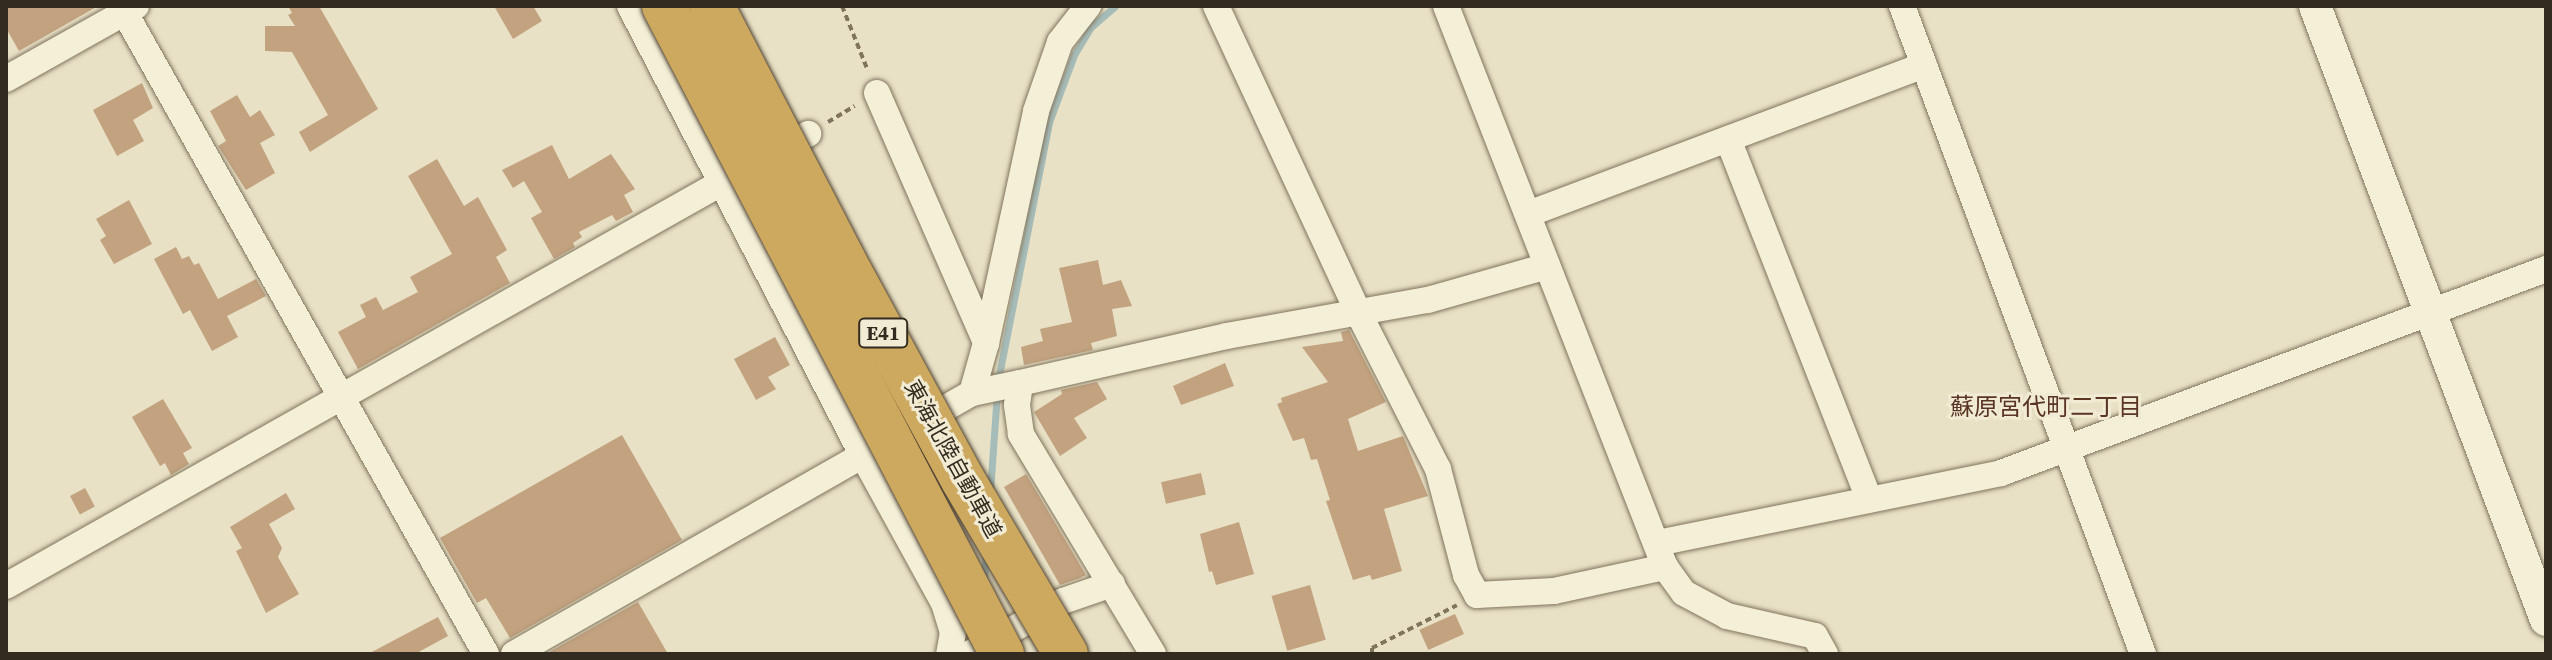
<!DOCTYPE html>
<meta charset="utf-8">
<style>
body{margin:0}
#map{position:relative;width:2552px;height:660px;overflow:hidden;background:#e8e1c5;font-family:"Source Serif 4","Noto Sans JP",serif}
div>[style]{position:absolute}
.stream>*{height:7px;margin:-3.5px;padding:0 3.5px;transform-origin:3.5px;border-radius:3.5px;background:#a6bcb8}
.building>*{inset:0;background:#c2a27f;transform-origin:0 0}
.path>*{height:4px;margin-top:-2px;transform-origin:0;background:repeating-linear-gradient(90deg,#81745d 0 6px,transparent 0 10px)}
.roads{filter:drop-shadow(0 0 2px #81745d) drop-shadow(0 0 2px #81745d)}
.minor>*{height:26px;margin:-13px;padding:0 13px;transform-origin:13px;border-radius:13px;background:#f4efd7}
.tertiary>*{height:32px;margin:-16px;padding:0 16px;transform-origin:16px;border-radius:16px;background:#f4efd7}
.bridges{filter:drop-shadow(0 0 2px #4f4231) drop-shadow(0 0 2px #4f4231)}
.motorway-bridge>*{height:44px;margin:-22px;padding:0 22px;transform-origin:22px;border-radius:22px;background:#cda95f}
span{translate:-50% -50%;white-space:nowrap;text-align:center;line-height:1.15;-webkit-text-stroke:6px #f1ebd3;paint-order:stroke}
.shield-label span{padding:2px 6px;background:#f1ebd3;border:2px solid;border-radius:6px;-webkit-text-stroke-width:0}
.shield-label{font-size:20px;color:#332b1f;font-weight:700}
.street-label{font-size:22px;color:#332b1f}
.neighbourhood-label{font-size:24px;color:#5a3524}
.frame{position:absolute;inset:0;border:8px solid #332b1f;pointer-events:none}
</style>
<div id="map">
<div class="stream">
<div style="left:998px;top:380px;width:263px;rotate:-78.8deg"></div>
<div style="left:1049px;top:122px;width:72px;rotate:-69.5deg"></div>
<div style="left:1074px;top:55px;width:33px;rotate:-59deg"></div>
<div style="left:1091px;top:27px;width:32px;rotate:-41deg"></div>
<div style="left:990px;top:492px;width:99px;rotate:-86deg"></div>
<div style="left:984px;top:580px;width:28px;rotate:-86deg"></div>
</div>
<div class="building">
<div style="clip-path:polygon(6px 6px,98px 6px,19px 51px,6px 28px)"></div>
<div style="clip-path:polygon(288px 6px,319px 6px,378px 109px,310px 152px,299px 132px,328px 115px,292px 52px,265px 51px,265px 26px,295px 26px,288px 15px,292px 13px)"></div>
<div style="clip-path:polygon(494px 6px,533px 6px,542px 21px,513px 39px)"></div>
<div style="clip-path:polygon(142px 83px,153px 108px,133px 120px,144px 141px,117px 156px,93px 110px)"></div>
<div style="clip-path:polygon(237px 95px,250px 117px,260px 110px,275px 135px,260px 143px,275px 173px,246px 190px,218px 146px,226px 141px,210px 111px)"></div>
<div style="clip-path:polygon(552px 145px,569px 179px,611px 154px,635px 189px,624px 195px,633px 212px,616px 221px,612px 215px,579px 232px,582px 237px,573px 243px,575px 247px,554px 259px,531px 218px,542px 212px,524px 181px,513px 188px,502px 170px)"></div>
<div style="clip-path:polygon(437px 159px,464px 206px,478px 197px,507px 250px,496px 257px,510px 283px,358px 369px,338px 332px,366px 317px,360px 305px,376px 297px,383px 310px,418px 292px,410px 277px,452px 254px,408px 176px)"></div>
<div style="clip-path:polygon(129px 200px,152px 244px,114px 264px,100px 240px,106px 236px,96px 219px)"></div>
<div style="clip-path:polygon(176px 247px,182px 259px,189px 256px,194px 265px,199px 263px,218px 299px,256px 279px,266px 296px,227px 316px,238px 337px,212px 351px,190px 310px,183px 314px,154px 259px)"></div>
<div style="clip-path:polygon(1098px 260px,1103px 285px,1121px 280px,1132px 306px,1112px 309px,1117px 336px,1091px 343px,1093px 350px,1024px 365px,1021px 347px,1043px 341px,1040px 329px,1072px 322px,1059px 268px)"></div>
<div style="clip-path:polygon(1349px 330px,1386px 402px,1348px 419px,1358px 451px,1403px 436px,1428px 496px,1384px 509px,1402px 571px,1372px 580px,1370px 575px,1353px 580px,1326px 501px,1330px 500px,1317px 459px,1311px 460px,1304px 438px,1293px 441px,1277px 404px,1282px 402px,1281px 398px,1328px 382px,1302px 347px,1343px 341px,1341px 332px)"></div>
<div style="clip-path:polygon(775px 337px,790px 365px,768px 377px,776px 389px,756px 400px,734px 359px)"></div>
<div style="clip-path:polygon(1225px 363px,1234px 386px,1181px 405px,1173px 386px)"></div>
<div style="clip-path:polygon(1097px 382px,1107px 399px,1074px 418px,1087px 438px,1060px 456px,1034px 412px,1062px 394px,1061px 390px)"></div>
<div style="clip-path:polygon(163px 399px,192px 448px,183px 453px,189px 464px,171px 475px,165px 463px,160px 466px,132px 417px)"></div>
<div style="clip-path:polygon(622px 435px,682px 540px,510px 638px,486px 598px,477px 603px,440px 538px)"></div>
<div style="left:1201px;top:473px;width:22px;height:41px;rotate:77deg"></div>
<div style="clip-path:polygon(1026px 474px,1086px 575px,1080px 578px,1060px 585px,1004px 487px)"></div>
<div style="left:85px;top:488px;width:21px;height:17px;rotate:62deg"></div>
<div style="clip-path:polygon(286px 493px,295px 509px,269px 524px,282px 548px,278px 557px,299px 594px,266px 613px,236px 551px,242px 548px,230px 527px)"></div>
<div style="clip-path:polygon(1239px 522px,1254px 574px,1216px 585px,1212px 571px,1209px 572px,1200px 534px)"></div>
<div style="left:1310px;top:585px;width:57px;height:40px;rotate:74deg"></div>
<div style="clip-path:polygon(638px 602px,668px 654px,546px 654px)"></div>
<div style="left:1455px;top:614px;width:22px;height:39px;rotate:66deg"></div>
<div style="clip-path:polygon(438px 617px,448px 636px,415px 654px,368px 654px)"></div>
</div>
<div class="path">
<div style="left:842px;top:6px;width:70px;rotate:68.2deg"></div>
<div style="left:828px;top:122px;width:31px;rotate:-31deg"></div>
<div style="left:1372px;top:654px;width:6px;rotate:-90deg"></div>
<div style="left:1372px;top:648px;width:95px;rotate:-26.8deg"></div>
</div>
<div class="roads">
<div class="minor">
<div style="left:121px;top:6px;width:744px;rotate:60.61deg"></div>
<div style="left:630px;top:6px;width:505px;rotate:62.62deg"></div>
<div style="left:862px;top:454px;width:170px;rotate:61.2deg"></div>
<div style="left:944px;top:603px;width:30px;rotate:73deg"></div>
<div style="left:953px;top:632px;width:22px;rotate:100deg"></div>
<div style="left:1216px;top:6px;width:337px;rotate:65.1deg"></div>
<div style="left:1358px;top:312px;width:176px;rotate:63deg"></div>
<div style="left:1438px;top:469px;width:110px;rotate:75.2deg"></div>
<div style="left:1466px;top:575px;width:23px;rotate:61deg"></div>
<div style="left:1477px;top:595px;width:77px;rotate:-3deg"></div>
<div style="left:1554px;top:591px;width:114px;rotate:-12.2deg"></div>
<div style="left:1446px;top:6px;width:602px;rotate:68.68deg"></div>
<div style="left:1665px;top:567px;width:32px;rotate:54deg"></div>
<div style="left:1684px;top:593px;width:49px;rotate:28.1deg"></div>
<div style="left:1727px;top:616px;width:90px;rotate:12.8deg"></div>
<div style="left:1815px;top:636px;width:21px;rotate:61deg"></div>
<div style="left:1902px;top:6px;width:691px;rotate:69.6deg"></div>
<div style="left:6px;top:79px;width:149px;rotate:-29.3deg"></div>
<div style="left:877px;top:93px;width:273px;rotate:66.4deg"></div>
<div style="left:986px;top:343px;width:52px;rotate:105.6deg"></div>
<div style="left:972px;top:393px;width:49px;rotate:-11.8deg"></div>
<div style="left:1728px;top:139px;width:387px;rotate:68.6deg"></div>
<div style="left:1528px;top:214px;width:423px;rotate:-20.6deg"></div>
<div style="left:986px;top:343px;width:237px;rotate:-77.8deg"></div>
<div style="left:1036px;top:111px;width:73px;rotate:-70.8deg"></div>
<div style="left:1060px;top:42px;width:46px;rotate:-52.1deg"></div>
<div style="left:1658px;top:543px;width:350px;rotate:-11.5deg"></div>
<div style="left:2001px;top:473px;width:582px;rotate:-20.52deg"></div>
<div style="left:6px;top:586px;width:921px;rotate:-29.41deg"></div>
<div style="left:514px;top:654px;width:527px;rotate:-29.68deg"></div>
<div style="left:969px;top:654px;width:108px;rotate:-29.4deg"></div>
<div style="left:1063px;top:601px;width:52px;rotate:-19.1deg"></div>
<div style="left:1153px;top:654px;width:257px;rotate:-121deg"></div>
<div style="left:1021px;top:434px;width:29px;rotate:-98deg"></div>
<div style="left:1017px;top:405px;width:22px;rotate:-82deg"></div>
<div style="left:1020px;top:383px;width:212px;rotate:-12.8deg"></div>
<div style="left:1227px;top:336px;width:204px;rotate:-10.2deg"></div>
<div style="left:1428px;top:300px;width:124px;rotate:-15.9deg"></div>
</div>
<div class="tertiary">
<div style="left:2315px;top:6px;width:656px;rotate:69.38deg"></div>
</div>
</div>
<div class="bridges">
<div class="motorway-bridge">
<div style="left:664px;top:6px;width:731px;rotate:62.45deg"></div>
<div style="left:712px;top:6px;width:287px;rotate:62.6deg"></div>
<div style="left:844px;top:261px;width:249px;rotate:61.5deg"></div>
<div style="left:963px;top:480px;width:202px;rotate:59.4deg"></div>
</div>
</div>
<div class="shield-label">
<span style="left:883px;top:333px">E41</span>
</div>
<div class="street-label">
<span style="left:953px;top:459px;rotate:61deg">東海北陸自動車道</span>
</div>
<div class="neighbourhood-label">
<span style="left:2046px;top:407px">蘇原宮代町二丁目</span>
</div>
<div class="frame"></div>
</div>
